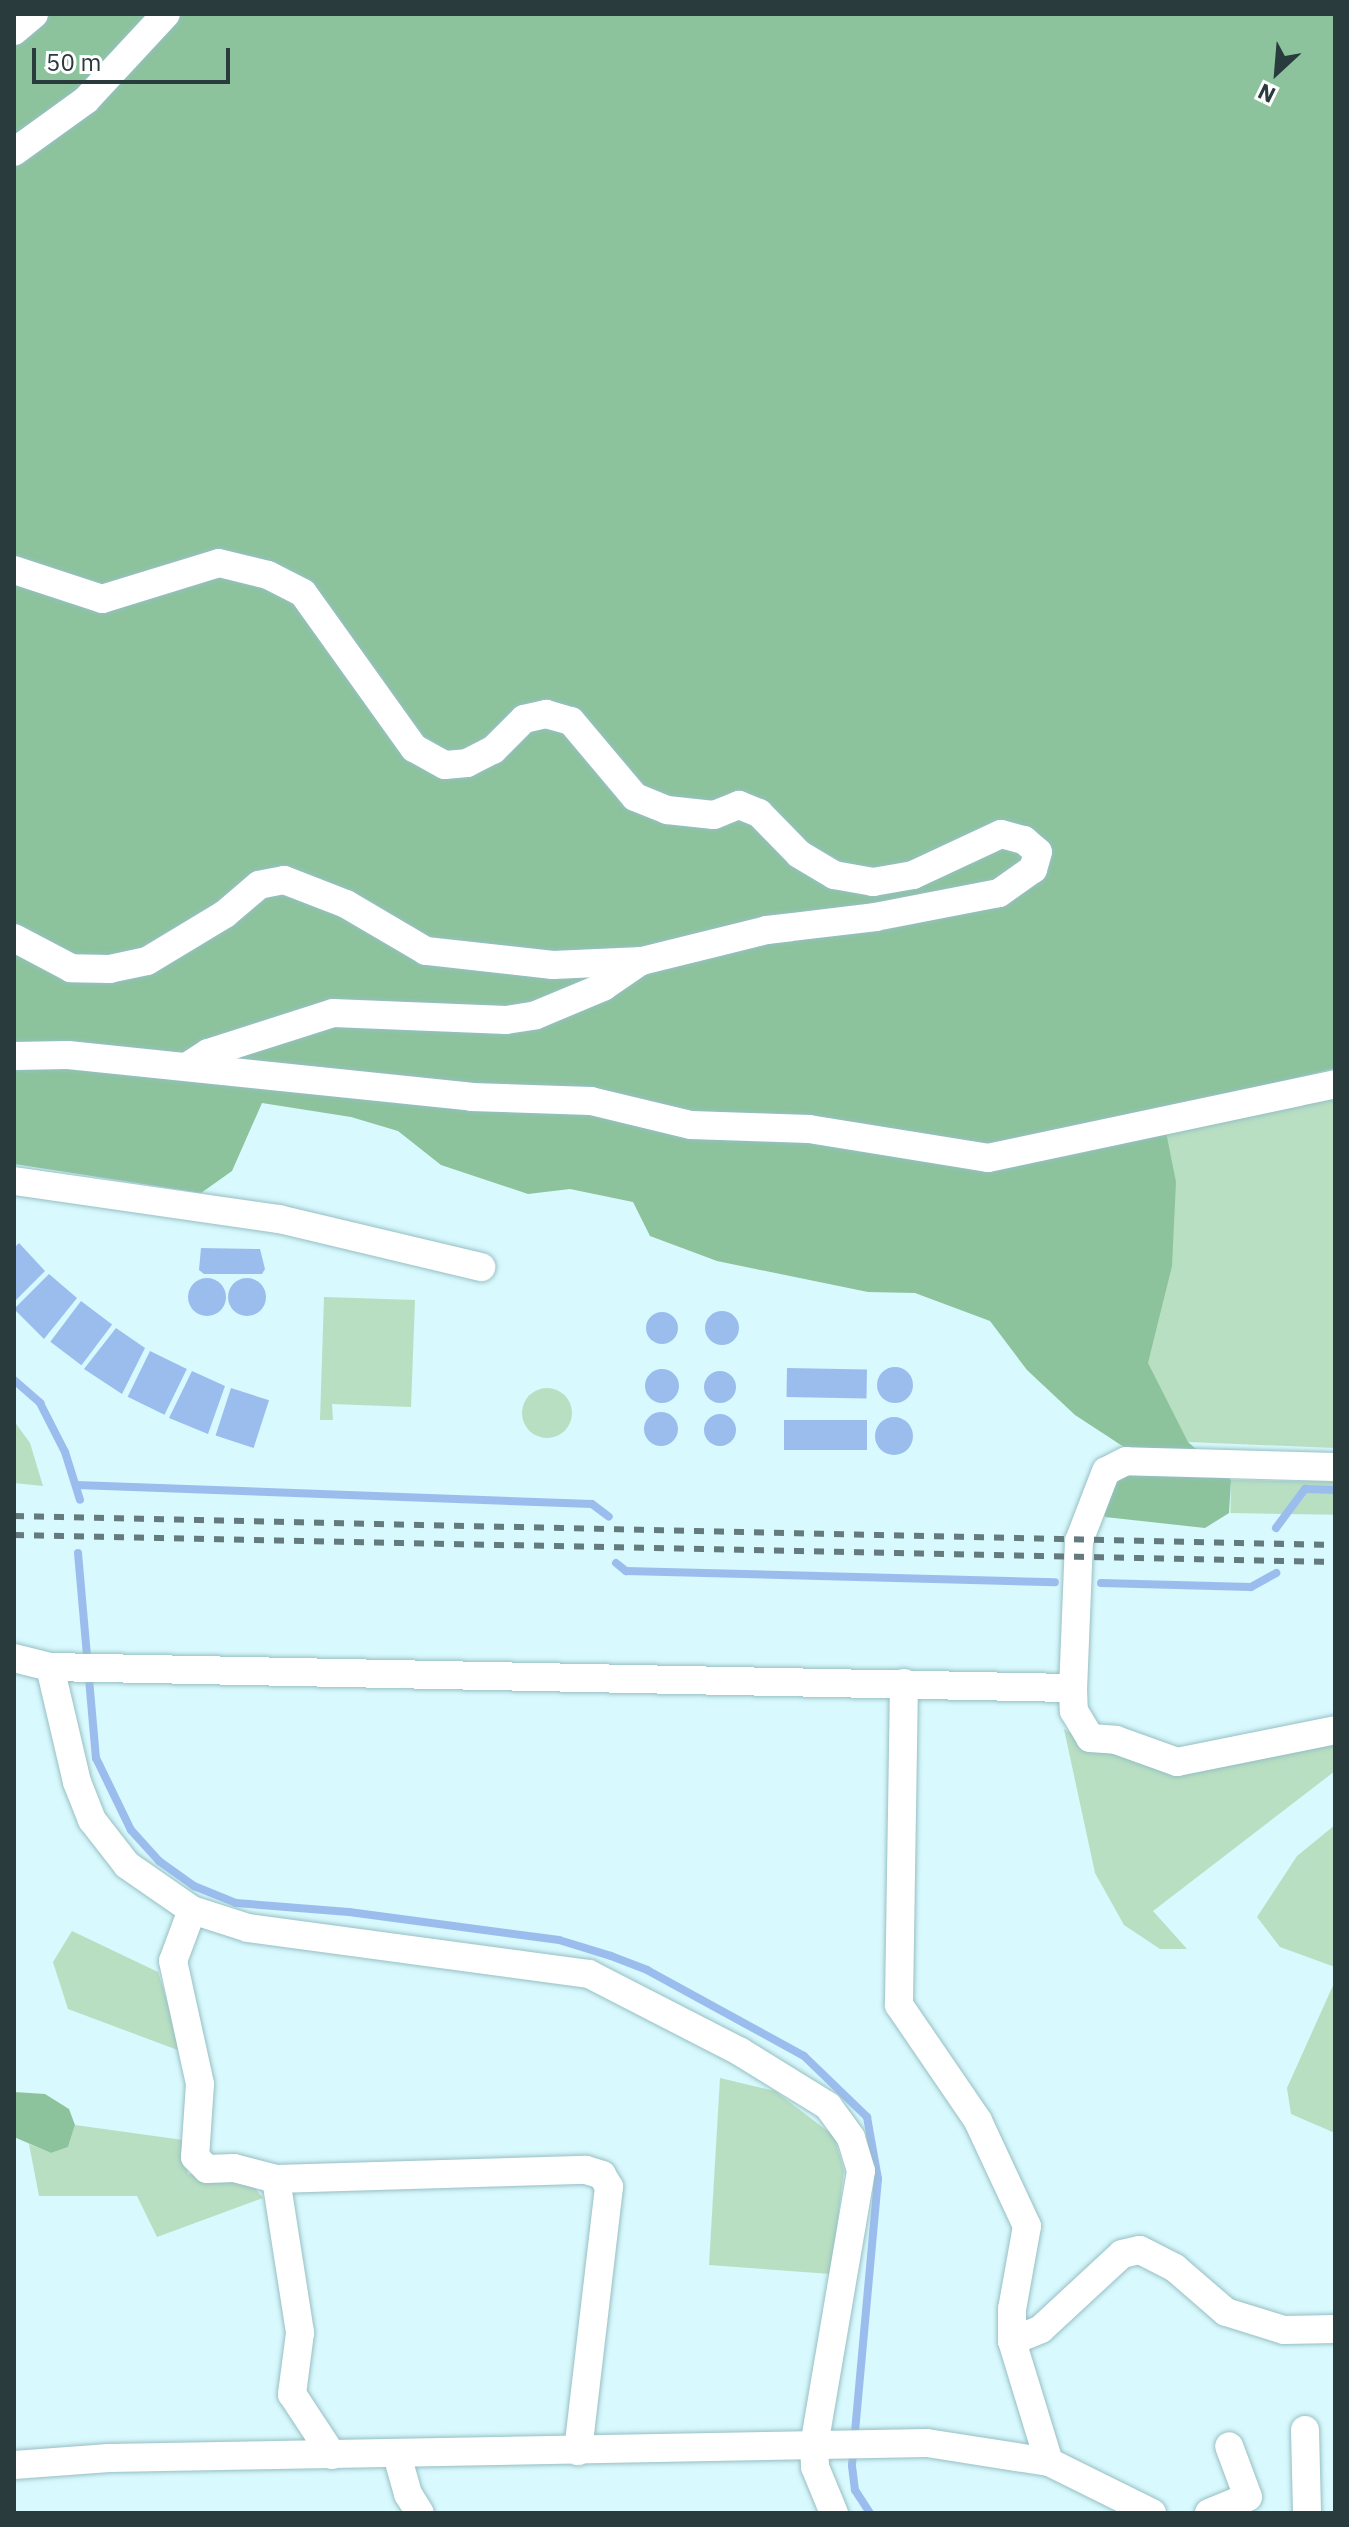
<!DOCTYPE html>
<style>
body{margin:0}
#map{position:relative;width:1349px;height:2527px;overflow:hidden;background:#d8f9fd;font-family:"IBM Plex Sans",sans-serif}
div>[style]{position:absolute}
.green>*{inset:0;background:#b8dfc2;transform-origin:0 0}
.round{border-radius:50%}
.forest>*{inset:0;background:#8cc39c}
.water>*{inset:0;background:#9bbdee;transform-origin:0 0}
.stream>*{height:8px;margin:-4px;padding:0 4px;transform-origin:4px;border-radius:4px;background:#9bbdee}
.roads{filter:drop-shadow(0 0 2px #96bfc3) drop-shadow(0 0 2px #96bfc3)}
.minor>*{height:28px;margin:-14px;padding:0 14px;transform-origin:14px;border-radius:14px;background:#fff}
.rail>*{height:6px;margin-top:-3px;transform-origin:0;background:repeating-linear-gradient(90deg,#647a7d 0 10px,transparent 0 20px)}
span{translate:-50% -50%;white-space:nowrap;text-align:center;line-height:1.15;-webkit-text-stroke:6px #fff;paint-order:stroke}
.frame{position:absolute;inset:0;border:16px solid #2a3b3d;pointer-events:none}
.north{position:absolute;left:1237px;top:32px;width:80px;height:80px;-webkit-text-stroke:6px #fff;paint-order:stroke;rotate:206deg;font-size:22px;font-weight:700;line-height:32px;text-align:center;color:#2a3b3d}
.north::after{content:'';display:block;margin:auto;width:28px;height:36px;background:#2a3b3d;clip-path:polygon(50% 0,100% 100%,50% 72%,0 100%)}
.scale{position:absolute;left:32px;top:48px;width:198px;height:36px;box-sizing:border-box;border:4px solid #2a3b3d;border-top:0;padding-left:10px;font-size:24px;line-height:28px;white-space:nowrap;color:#2a3b3d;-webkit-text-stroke:6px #fff;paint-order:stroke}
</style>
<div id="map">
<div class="green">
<div style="clip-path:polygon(1335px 930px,1335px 1448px,1188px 1442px,1129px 1429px,1074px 1090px)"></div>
<div style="clip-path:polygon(324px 1297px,415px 1300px,411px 1407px,332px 1404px,333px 1420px,320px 1420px)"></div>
<div class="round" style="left:522px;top:1388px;width:50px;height:50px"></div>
<div style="clip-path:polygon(14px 1421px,30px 1443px,43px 1486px,14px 1483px)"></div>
<div style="left:1231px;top:1480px;width:104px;height:33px;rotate:1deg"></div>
<div style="clip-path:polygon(1064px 1729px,1084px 1742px,1172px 1770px,1335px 1739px,1335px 1771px,1153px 1911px,1187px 1949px,1160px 1949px,1124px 1925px,1095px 1873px)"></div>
<div style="clip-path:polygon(1335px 1825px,1335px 1967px,1280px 1947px,1257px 1917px,1297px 1856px)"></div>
<div style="clip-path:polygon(72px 1931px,158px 1972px,183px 2052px,68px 2009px,53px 1962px)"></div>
<div style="clip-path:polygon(1335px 1981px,1335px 2133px,1291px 2114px,1287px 2088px)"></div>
<div style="clip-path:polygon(720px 2078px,775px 2091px,834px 2136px,844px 2170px,831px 2274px,709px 2265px)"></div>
<div style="clip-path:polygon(75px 2125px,183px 2140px,188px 2174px,243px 2174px,263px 2198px,157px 2237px,137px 2196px,39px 2196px,29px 2144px,51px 2153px,68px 2147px)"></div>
</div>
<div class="forest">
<div style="clip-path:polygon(14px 14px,1335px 14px,1335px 1068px,1162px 1112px,1176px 1182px,1172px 1266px,1148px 1363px,1188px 1442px,1231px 1480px,1229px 1513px,1205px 1528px,1105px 1517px,1100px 1502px,1127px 1449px,1075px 1415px,1027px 1370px,990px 1321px,915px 1293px,868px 1292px,717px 1261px,650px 1236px,633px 1202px,570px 1189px,528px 1194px,441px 1165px,398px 1131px,351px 1117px,262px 1103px,232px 1171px,201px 1193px,14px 1164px)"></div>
<div style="clip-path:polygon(14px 2092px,45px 2094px,69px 2109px,75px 2125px,68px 2147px,51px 2153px,14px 2137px)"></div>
</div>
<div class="water">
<div style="clip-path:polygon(19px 1243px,45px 1271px,14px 1302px,14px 1248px)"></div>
<div style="clip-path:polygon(201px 1248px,260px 1249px,265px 1269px,262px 1274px,204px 1274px,199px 1270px)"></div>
<div style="clip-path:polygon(49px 1274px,77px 1298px,44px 1339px,14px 1309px)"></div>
<div class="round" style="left:228px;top:1278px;width:38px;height:38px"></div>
<div class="round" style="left:188px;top:1278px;width:38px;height:38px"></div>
<div style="left:81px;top:1301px;width:39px;height:51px;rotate:37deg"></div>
<div class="round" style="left:705px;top:1311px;width:34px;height:34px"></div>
<div class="round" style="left:646px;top:1312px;width:32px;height:32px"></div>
<div style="clip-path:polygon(116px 1328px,145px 1348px,122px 1394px,84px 1369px)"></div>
<div style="left:150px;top:1351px;width:41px;height:51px;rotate:26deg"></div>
<div class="round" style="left:877px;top:1367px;width:36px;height:36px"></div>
<div style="left:787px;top:1368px;width:80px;height:29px;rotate:1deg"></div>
<div class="round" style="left:645px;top:1369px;width:34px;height:34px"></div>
<div class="round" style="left:704px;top:1371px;width:32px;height:32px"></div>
<div style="clip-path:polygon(192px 1371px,225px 1386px,208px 1434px,169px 1418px)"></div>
<div style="left:231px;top:1388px;width:40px;height:50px;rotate:18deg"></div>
<div class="round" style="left:644px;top:1412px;width:34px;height:34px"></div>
<div class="round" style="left:704px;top:1414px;width:32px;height:32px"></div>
<div class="round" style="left:875px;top:1417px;width:38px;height:38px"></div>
<div style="left:784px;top:1420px;width:83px;height:30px"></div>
</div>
<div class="stream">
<div style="left:14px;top:1380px;width:35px;rotate:41deg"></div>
<div style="left:40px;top:1403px;width:55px;rotate:63deg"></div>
<div style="left:65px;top:1452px;width:50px;rotate:72.6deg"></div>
<div style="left:77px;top:1485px;width:515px;rotate:2.11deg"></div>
<div style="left:592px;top:1504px;width:21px;rotate:37deg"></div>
<div style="left:1276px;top:1528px;width:49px;rotate:-53.4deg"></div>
<div style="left:1305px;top:1489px;width:30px;rotate:2deg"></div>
<div style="left:78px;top:1553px;width:206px;rotate:85deg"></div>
<div style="left:96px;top:1758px;width:80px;rotate:64.1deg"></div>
<div style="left:131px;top:1830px;width:42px;rotate:47.9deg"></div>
<div style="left:159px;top:1861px;width:43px;rotate:35.5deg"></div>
<div style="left:194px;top:1886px;width:45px;rotate:22deg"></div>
<div style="left:236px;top:1903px;width:113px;rotate:4.6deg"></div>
<div style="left:349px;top:1912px;width:212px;rotate:7.6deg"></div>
<div style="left:559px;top:1940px;width:54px;rotate:17.1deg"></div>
<div style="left:611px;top:1956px;width:39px;rotate:21deg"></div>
<div style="left:647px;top:1970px;width:179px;rotate:28.7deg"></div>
<div style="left:804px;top:2056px;width:88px;rotate:44.1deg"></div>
<div style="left:867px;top:2117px;width:63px;rotate:79.9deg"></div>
<div style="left:878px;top:2179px;width:288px;rotate:95.2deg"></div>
<div style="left:852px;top:2466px;width:24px;rotate:83deg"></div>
<div style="left:855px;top:2490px;width:27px;rotate:57deg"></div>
<div style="left:616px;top:1563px;width:13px;rotate:39deg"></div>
<div style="left:626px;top:1571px;width:429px;rotate:1.5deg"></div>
<div style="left:1101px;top:1583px;width:150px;rotate:1.5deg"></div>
<div style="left:1251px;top:1587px;width:29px;rotate:-29deg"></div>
</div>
<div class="roads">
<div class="minor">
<div style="left:14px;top:31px;width:26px;rotate:-40deg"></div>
<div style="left:14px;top:152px;width:89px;rotate:-35.8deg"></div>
<div style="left:86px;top:100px;width:117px;rotate:-47.1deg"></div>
<div style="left:14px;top:570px;width:93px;rotate:18.2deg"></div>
<div style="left:102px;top:599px;width:122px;rotate:-17.1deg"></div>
<div style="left:219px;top:563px;width:50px;rotate:13.8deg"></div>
<div style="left:268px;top:575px;width:39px;rotate:27deg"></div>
<div style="left:303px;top:593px;width:191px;rotate:54.4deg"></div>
<div style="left:414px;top:748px;width:35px;rotate:29deg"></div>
<div style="left:445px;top:765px;width:22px;rotate:-5deg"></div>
<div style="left:467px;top:763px;width:29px;rotate:-27deg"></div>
<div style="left:493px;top:750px;width:44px;rotate:-45deg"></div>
<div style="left:524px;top:719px;width:23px;rotate:-13deg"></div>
<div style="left:546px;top:714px;width:26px;rotate:16deg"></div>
<div style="left:571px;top:721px;width:99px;rotate:49.9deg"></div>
<div style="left:635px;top:797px;width:35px;rotate:22deg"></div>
<div style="left:667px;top:810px;width:47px;rotate:6.1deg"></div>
<div style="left:714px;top:815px;width:27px;rotate:-22deg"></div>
<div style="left:739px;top:805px;width:22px;rotate:22deg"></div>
<div style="left:759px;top:813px;width:57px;rotate:45.7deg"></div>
<div style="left:799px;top:854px;width:41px;rotate:31deg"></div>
<div style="left:834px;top:875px;width:40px;rotate:10deg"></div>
<div style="left:873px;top:882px;width:41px;rotate:-9.9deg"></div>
<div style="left:913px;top:875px;width:97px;rotate:-25deg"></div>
<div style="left:1001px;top:834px;width:24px;rotate:15deg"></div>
<div style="left:1024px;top:840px;width:18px;rotate:41deg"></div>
<div style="left:1038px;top:852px;width:18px;rotate:106deg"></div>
<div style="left:1033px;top:869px;width:42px;rotate:144.8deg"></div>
<div style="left:999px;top:893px;width:125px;rotate:169deg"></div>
<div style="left:876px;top:917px;width:110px;rotate:173.2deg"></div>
<div style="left:767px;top:930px;width:129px;rotate:166.1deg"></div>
<div style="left:642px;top:961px;width:89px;rotate:177.4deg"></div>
<div style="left:553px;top:965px;width:128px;rotate:-173.7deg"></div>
<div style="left:426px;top:951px;width:93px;rotate:-149.6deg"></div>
<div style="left:346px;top:904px;width:66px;rotate:-158.8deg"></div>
<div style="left:284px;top:880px;width:25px;rotate:169deg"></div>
<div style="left:259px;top:885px;width:45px;rotate:139.5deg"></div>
<div style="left:225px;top:914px;width:91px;rotate:148.9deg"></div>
<div style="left:147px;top:961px;width:38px;rotate:168deg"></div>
<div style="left:110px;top:969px;width:39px;rotate:-179deg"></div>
<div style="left:71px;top:968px;width:64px;rotate:-152.2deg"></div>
<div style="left:14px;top:1056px;width:54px;rotate:-1.1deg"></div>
<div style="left:68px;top:1055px;width:405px;rotate:5.9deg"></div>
<div style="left:471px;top:1097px;width:120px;rotate:1.9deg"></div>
<div style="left:591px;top:1101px;width:103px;rotate:13.5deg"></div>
<div style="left:691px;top:1125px;width:118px;rotate:1.9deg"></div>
<div style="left:809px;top:1129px;width:181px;rotate:9.2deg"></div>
<div style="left:988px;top:1158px;width:355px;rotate:-12deg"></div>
<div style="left:188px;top:1066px;width:24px;rotate:-33deg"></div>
<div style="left:208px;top:1053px;width:131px;rotate:-17.7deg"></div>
<div style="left:333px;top:1013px;width:173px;rotate:2.3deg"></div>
<div style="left:506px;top:1020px;width:30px;rotate:-9deg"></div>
<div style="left:536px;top:1015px;width:73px;rotate:-22.7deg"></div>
<div style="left:603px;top:987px;width:46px;rotate:-34.4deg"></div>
<div style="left:14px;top:1181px;width:268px;rotate:8.2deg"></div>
<div style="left:279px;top:1219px;width:208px;rotate:13.4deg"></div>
<div style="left:1335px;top:1467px;width:209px;rotate:-178.4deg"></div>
<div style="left:1126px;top:1461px;width:22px;rotate:153deg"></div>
<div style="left:1106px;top:1471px;width:75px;rotate:111.1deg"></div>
<div style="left:1079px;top:1541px;width:147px;rotate:92.3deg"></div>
<div style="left:1073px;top:1688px;width:23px;rotate:88deg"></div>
<div style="left:1074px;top:1711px;width:31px;rotate:59deg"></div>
<div style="left:1090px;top:1738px;width:26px;rotate:4deg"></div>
<div style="left:1116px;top:1740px;width:65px;rotate:19.8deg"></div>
<div style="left:1177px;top:1762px;width:161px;rotate:-11.4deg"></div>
<div style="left:14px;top:1658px;width:37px;rotate:14deg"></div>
<div style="left:50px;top:1667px;width:1023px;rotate:1.18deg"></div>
<div style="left:50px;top:1667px;width:118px;rotate:76.8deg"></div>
<div style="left:77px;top:1782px;width:41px;rotate:68.5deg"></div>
<div style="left:92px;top:1820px;width:57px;rotate:52.1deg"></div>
<div style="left:127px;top:1865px;width:79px;rotate:34.7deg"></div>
<div style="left:192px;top:1910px;width:59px;rotate:17.8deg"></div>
<div style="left:248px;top:1928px;width:344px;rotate:7.7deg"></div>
<div style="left:589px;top:1974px;width:169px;rotate:27.2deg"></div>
<div style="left:739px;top:2051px;width:105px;rotate:31.7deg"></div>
<div style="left:828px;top:2106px;width:39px;rotate:54deg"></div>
<div style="left:851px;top:2138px;width:34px;rotate:73deg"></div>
<div style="left:861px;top:2171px;width:279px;rotate:99.7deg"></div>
<div style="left:814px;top:2446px;width:21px;rotate:87deg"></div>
<div style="left:815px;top:2467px;width:50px;rotate:67.6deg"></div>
<div style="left:904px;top:1683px;width:322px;rotate:90.9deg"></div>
<div style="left:899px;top:2005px;width:140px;rotate:55.7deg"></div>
<div style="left:978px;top:2121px;width:116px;rotate:65deg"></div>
<div style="left:1027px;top:2226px;width:84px;rotate:100.2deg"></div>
<div style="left:1012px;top:2309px;width:32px;rotate:90deg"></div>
<div style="left:1012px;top:2341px;width:127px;rotate:73deg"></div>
<div style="left:192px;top:1910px;width:54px;rotate:110.4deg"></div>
<div style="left:173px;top:1961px;width:126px;rotate:77.6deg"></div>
<div style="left:200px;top:2084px;width:73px;rotate:93.9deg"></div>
<div style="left:195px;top:2157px;width:17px;rotate:45deg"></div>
<div style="left:207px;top:2169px;width:27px;rotate:-2deg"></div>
<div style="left:234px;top:2168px;width:43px;rotate:14.7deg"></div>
<div style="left:276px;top:2179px;width:310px;rotate:-1.7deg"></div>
<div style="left:586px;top:2170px;width:17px;rotate:17deg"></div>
<div style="left:602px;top:2175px;width:14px;rotate:60deg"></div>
<div style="left:609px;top:2187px;width:266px;rotate:96.7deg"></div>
<div style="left:276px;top:2179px;width:156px;rotate:81.1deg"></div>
<div style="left:300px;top:2333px;width:62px;rotate:97.5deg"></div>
<div style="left:292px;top:2394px;width:73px;rotate:56.7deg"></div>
<div style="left:1012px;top:2341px;width:31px;rotate:-22deg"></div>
<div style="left:1041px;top:2329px;width:110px;rotate:-42.8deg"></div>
<div style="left:1122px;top:2254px;width:18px;rotate:-13deg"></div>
<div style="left:1140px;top:2250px;width:39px;rotate:27deg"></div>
<div style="left:1175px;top:2268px;width:67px;rotate:40.8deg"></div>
<div style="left:1226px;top:2312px;width:61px;rotate:17.2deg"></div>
<div style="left:1284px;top:2330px;width:51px;rotate:-1.1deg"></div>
<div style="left:1305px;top:2430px;width:83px;rotate:88.6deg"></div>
<div style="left:397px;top:2455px;width:41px;rotate:74.2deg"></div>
<div style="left:408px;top:2494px;width:22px;rotate:58deg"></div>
<div style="left:14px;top:2465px;width:95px;rotate:-4.2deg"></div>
<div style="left:109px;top:2458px;width:818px;rotate:-1.05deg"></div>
<div style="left:927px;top:2443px;width:123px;rotate:8.9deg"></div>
<div style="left:1049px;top:2462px;width:115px;rotate:26.3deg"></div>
<div style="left:1209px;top:2513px;width:42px;rotate:-22.3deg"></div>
<div style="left:1248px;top:2497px;width:54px;rotate:-110.4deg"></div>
</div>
</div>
<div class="rail">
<div style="left:14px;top:1516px;width:1321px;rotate:1.26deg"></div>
<div style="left:14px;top:1535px;width:1321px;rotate:1.17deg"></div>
</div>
<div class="frame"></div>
<div class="north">N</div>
<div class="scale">50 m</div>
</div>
